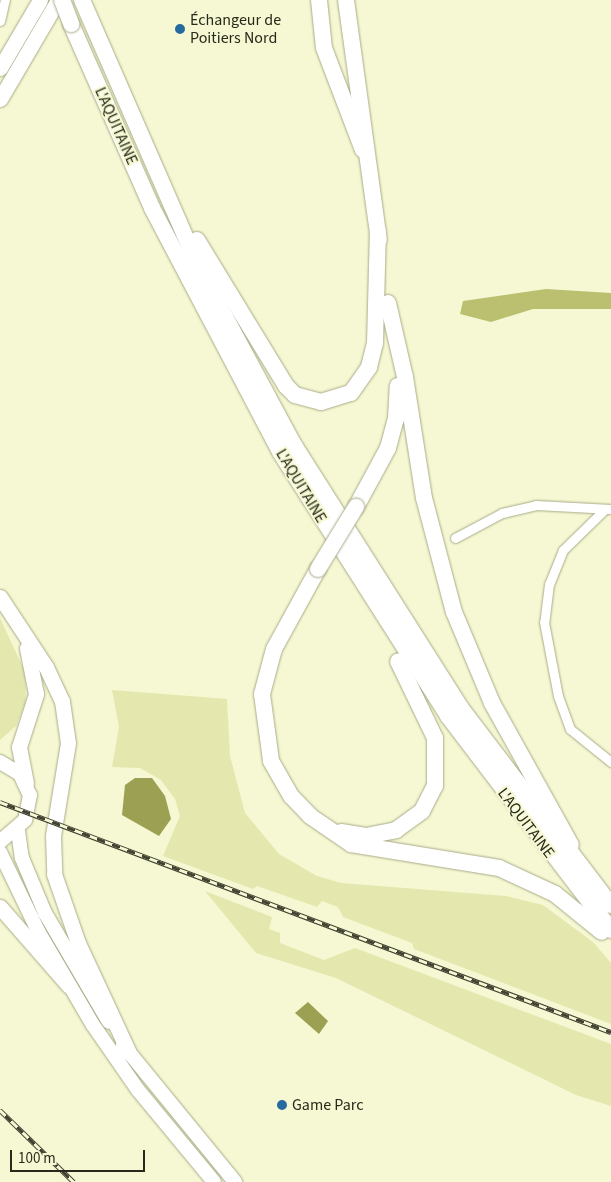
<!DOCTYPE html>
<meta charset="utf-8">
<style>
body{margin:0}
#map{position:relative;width:611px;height:1182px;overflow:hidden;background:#f5f8d2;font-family:"Source Sans 3",sans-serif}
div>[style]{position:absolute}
.green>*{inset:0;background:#e4e8ae}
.forest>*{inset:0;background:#bbc071}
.water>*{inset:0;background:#9ca052}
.roads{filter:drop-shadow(0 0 1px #a9ab88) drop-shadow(0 0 1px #a9ab88)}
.minor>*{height:9px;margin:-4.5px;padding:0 4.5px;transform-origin:4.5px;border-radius:4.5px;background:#fff}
.primary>*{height:14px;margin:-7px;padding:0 7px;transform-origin:7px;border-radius:7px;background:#fff}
.trunk>*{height:15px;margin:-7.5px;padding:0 7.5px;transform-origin:7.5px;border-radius:7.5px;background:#fff}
.motorway>*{height:16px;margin:-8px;padding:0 8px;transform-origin:8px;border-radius:8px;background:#fff}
.rail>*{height:4.5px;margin-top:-2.25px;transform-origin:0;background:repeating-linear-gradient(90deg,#f5f8d2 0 8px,#414231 0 16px);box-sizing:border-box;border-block:1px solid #414231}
.bridges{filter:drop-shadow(0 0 1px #a9ab88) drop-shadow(0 0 1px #a9ab88)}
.motorway-bridge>*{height:16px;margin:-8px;padding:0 8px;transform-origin:8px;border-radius:8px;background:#fff}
.dots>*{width:14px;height:14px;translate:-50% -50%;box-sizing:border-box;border:2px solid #f5f8d2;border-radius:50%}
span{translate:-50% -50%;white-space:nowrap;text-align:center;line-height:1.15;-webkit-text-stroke:4px #f5f8d2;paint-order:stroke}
.poi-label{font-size:16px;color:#28291b}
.left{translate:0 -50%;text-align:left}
.street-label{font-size:16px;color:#28291b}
.scale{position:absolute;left:10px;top:1150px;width:135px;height:22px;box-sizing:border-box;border:2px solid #28291b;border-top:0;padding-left:6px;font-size:15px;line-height:18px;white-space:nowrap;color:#28291b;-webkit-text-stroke:4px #f5f8d2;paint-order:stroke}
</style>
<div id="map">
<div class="green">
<div style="clip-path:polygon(0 618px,25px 672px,26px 702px,16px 726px,0 740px)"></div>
<div style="clip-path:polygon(112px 690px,227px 699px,230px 756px,245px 813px,279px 854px,317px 876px,341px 883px,506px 896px,543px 905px,593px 942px,611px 963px,611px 1024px,414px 949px,412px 943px,343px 917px,338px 907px,322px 901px,317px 907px,257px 886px,253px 889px,163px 856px,180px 816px,175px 799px,161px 780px,140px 768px,112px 767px,119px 727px)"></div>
<div style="clip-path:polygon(205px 891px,272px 917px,269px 929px,280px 933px,280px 943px,324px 960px,355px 948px,611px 1044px,611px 1106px,576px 1095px,336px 978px,256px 953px)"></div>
</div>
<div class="forest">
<div style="clip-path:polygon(546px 289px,611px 293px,611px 309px,533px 309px,491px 322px,460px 314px,463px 301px)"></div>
</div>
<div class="water">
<div style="clip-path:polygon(135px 778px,152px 778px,165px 796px,171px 819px,159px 836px,122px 815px,125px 785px)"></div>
<div style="clip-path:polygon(308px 1002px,328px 1021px,319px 1034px,295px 1013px)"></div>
</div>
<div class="roads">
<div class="minor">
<div style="left:0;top:21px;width:22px;rotate:-77deg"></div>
<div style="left:605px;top:509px;width:59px;rotate:135.7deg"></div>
<div style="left:563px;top:550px;width:37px;rotate:112deg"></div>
<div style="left:549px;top:584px;width:38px;rotate:97deg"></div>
<div style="left:544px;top:622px;width:75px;rotate:79.3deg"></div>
<div style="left:558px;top:696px;width:35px;rotate:70deg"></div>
<div style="left:570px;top:729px;width:53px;rotate:38.8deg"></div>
<div style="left:455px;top:538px;width:53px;rotate:-28deg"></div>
<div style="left:502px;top:513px;width:35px;rotate:-13deg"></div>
<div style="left:536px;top:505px;width:75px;rotate:3.1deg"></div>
</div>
<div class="primary">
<div style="left:0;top:762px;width:23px;rotate:31deg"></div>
<div style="left:20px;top:774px;width:23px;rotate:65deg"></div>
<div style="left:30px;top:795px;width:25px;rotate:101deg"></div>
<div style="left:25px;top:820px;width:33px;rotate:139deg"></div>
<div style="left:18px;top:831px;width:27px;rotate:82deg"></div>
<div style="left:22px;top:858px;width:60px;rotate:67.3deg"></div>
<div style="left:45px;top:913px;width:126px;rotate:59.6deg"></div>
<div style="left:0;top:852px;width:88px;rotate:64.3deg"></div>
<div style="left:38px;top:931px;width:109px;rotate:59.7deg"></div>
<div style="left:93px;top:1025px;width:79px;rotate:55.3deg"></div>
<div style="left:138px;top:1090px;width:119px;rotate:50.4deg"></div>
<div style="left:123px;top:1045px;width:177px;rotate:50.7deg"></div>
</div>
<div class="trunk">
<div style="left:0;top:68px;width:79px;rotate:-59.5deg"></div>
<div style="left:0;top:99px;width:115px;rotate:-59.6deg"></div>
<div style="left:0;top:597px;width:84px;rotate:56.7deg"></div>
<div style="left:46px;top:667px;width:38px;rotate:65deg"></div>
<div style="left:62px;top:701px;width:42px;rotate:81.9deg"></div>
<div style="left:68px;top:743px;width:94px;rotate:99.2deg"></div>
<div style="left:53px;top:836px;width:38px;rotate:88deg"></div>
<div style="left:54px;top:874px;width:73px;rotate:70.8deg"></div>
<div style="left:78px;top:943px;width:121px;rotate:65.1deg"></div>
<div style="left:26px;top:783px;width:37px;rotate:-101deg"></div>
<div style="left:19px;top:747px;width:56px;rotate:-72.2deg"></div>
<div style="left:36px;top:694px;width:47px;rotate:-101.1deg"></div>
<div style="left:0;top:907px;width:105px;rotate:48.9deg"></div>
</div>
<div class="motorway">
<div style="left:82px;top:0;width:292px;rotate:66.4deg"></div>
<div style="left:199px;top:268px;width:201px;rotate:61.8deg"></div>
<div style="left:294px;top:445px;width:310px;rotate:57.6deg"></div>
<div style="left:460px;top:707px;width:249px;rotate:52.7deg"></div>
<div style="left:319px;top:0;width:48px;rotate:84.1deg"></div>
<div style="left:324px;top:48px;width:109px;rotate:69.1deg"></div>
<div style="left:346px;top:0;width:242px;rotate:82.2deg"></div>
<div style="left:71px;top:24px;width:201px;rotate:66.2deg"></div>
<div style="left:152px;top:208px;width:276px;rotate:62.3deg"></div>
<div style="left:280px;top:452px;width:313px;rotate:57.5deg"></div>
<div style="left:448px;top:716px;width:269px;rotate:52.7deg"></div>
<div style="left:197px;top:240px;width:171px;rotate:58.6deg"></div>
<div style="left:286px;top:386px;width:13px;rotate:45deg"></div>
<div style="left:295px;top:395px;width:27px;rotate:15deg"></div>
<div style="left:321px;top:402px;width:31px;rotate:-17deg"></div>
<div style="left:351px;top:393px;width:32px;rotate:-55deg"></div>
<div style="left:369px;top:367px;width:25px;rotate:-76deg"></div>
<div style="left:375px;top:343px;width:112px;rotate:-88.5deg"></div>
<div style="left:388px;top:303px;width:76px;rotate:77.1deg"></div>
<div style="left:405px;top:377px;width:122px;rotate:81.1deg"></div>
<div style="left:424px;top:498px;width:118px;rotate:75.3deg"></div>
<div style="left:454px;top:612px;width:99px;rotate:67.3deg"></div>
<div style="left:492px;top:703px;width:162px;rotate:60.9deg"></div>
<div style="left:356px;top:507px;width:67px;rotate:-61.5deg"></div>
<div style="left:388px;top:448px;width:30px;rotate:-75deg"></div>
<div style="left:396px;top:419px;width:33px;rotate:-87deg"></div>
<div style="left:318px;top:569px;width:91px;rotate:118.8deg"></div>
<div style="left:274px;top:649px;width:47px;rotate:104.9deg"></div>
<div style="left:262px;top:694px;width:68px;rotate:82.3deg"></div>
<div style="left:271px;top:761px;width:40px;rotate:60.3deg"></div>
<div style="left:291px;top:796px;width:28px;rotate:46deg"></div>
<div style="left:310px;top:816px;width:50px;rotate:34.3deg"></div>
<div style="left:351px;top:844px;width:150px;rotate:9.2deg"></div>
<div style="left:499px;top:868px;width:62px;rotate:24.9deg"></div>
<div style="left:555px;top:894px;width:60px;rotate:39deg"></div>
<div style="left:341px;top:832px;width:25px;rotate:9deg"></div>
<div style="left:366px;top:836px;width:31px;rotate:-11deg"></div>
<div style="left:396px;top:830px;width:32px;rotate:-36deg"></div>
<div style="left:422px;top:811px;width:28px;rotate:-63deg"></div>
<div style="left:435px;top:786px;width:48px;rotate:-90deg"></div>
<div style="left:435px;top:738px;width:85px;rotate:-115.7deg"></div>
</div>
</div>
<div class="rail">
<div style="left:0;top:802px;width:653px;rotate:20.63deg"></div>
<div style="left:0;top:1110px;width:103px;rotate:44.2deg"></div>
</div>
<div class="bridges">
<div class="motorway-bridge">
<div style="left:62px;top:0;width:26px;rotate:69deg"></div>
<div style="left:318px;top:569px;width:73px;rotate:-58.5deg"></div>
</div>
</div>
<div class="dots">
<div style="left:180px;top:29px;background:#266a9f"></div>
<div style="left:282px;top:1105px;background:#266a9f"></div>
</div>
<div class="poi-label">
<span class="left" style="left:190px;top:29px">Échangeur de<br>Poitiers Nord</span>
<span class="left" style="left:292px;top:1105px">Game Parc</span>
</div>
<div class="street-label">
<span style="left:116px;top:126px;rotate:66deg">L'AQUITAINE</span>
<span style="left:301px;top:486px;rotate:59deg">L'AQUITAINE</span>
<span style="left:526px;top:823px;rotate:53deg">L'AQUITAINE</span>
</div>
<div class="scale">100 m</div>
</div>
